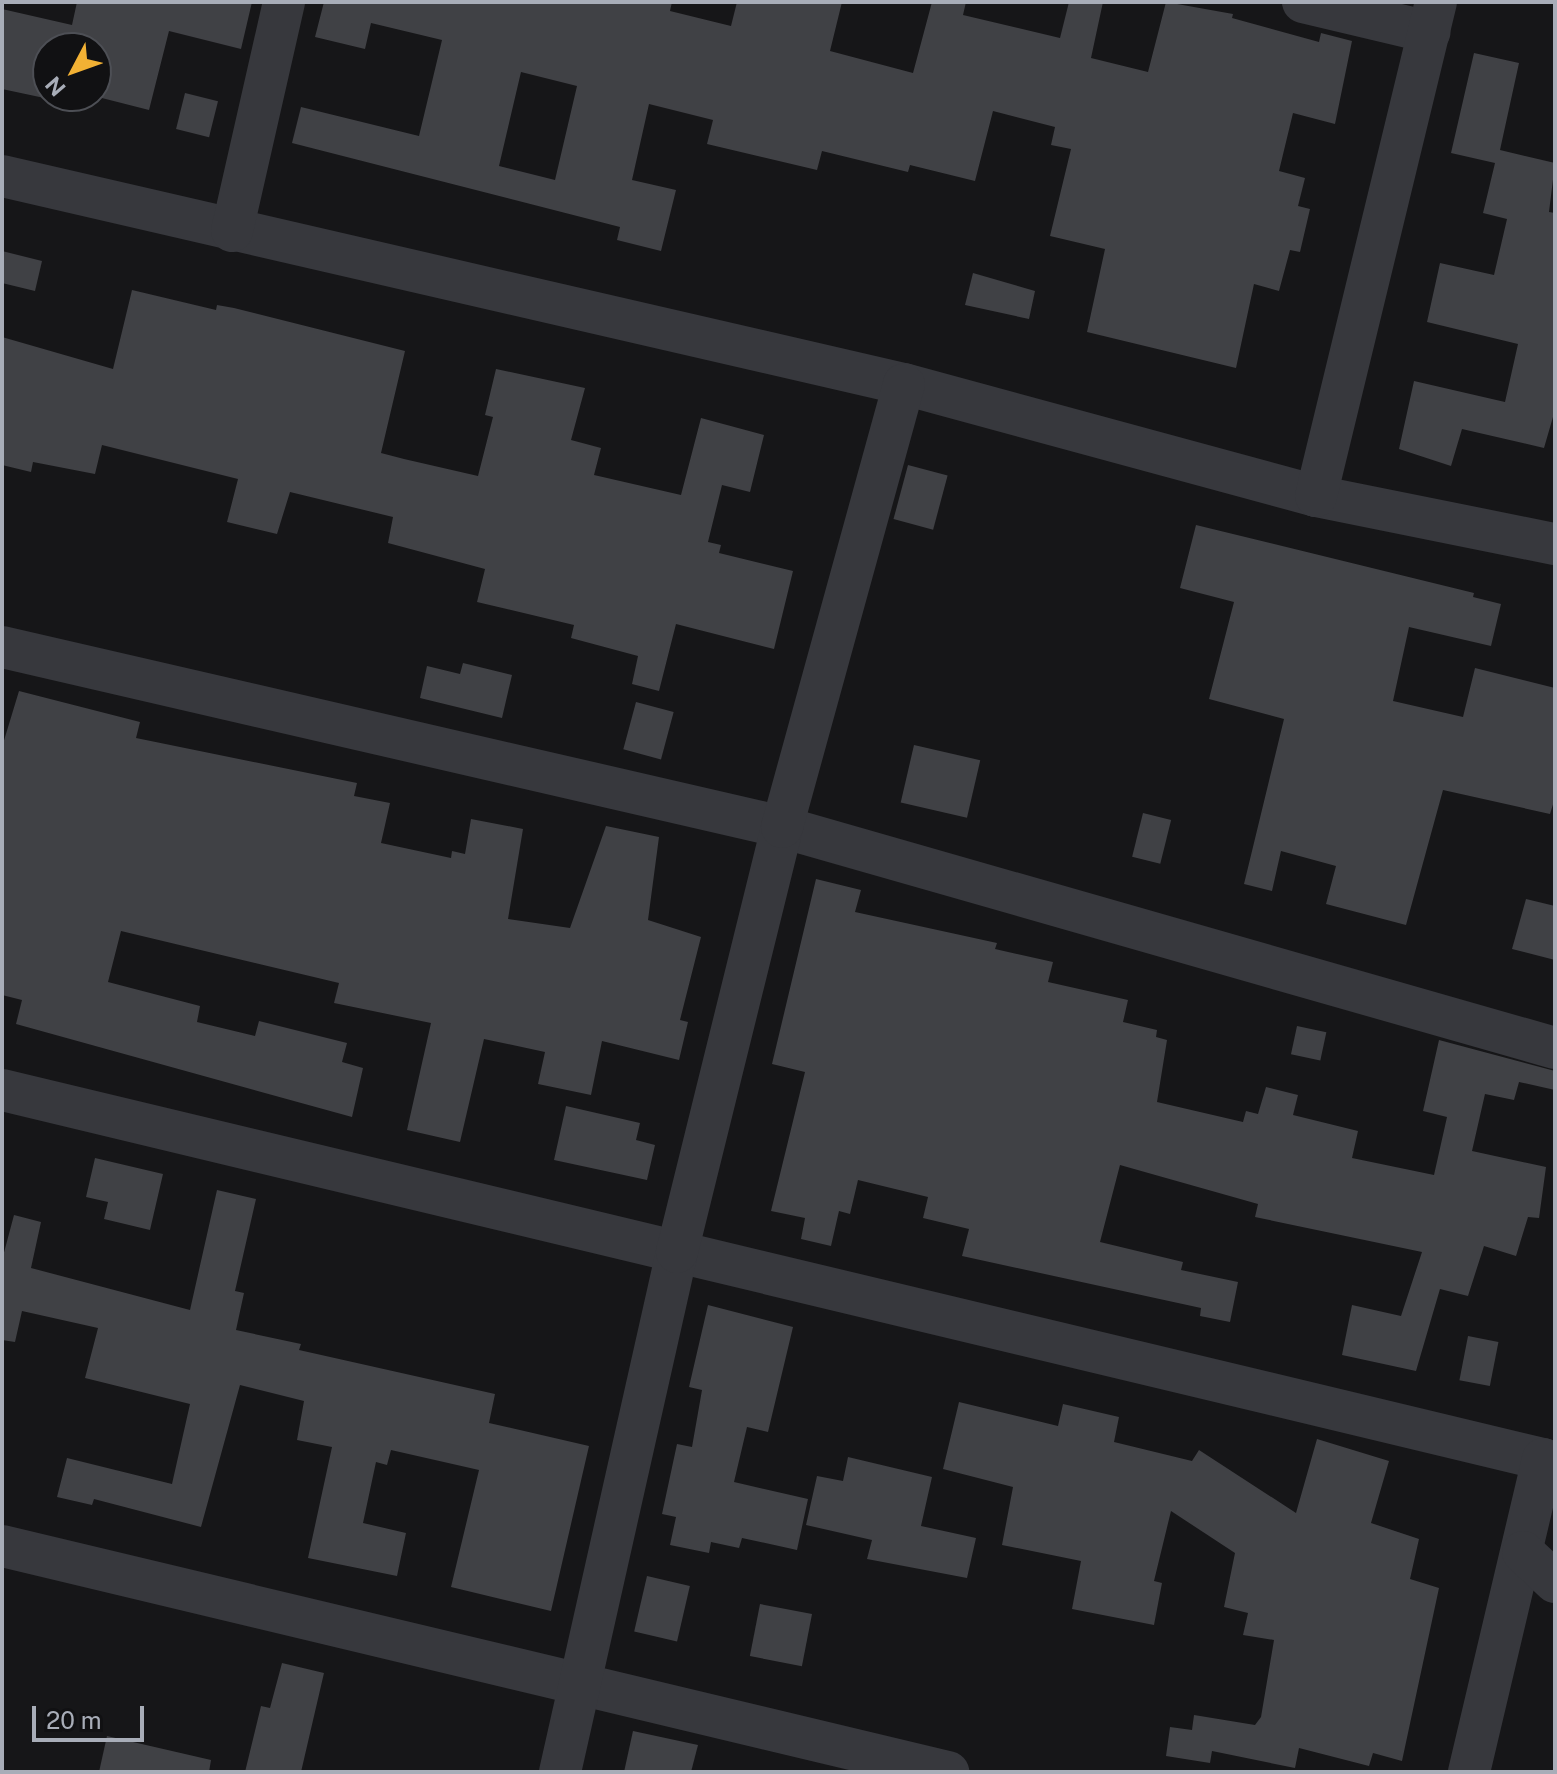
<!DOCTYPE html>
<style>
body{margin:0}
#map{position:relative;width:1557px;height:1774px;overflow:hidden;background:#161618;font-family:"Public Sans",sans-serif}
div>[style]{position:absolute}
.building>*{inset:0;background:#404145;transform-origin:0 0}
.minor>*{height:42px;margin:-21px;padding:0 21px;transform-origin:21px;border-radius:21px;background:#37383d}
span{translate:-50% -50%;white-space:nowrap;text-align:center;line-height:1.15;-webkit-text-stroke:7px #111113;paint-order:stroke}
.frame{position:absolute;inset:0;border:4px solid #a8adb8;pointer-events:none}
.north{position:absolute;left:32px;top:32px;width:80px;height:80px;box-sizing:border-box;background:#111113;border:2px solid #4d4f55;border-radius:50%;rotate:229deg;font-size:22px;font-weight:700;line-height:32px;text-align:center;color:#a8adb8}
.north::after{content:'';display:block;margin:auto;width:28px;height:36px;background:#f2b134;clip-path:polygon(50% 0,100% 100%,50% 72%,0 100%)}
.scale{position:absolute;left:32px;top:1706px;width:112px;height:36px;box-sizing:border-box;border:4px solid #a8adb8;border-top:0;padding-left:10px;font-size:24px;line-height:28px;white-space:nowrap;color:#a8adb8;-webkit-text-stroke:6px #111113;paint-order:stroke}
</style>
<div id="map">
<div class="building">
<div style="clip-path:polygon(77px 2px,252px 2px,241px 49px,169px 31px,149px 110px,94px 96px,96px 48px,48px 48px,49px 99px,2px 89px,2px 9px,72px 25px)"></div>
<div style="clip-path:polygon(evenodd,324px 2px,672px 2px,670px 11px,731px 26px,737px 2px,842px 2px,830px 51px,913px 73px,932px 2px,966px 2px,963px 15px,1060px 38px,1069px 2px,1103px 2px,1091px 58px,1148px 72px,1166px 2px,1233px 14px,1232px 18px,1319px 42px,1321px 33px,1352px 41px,1335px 124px,1293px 113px,1279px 171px,1305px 178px,1298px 206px,1310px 209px,1300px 252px,1290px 250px,1279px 291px,1254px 284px,1236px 368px,1087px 332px,1105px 249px,1050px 236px,1071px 149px,1051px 145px,1055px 127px,993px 111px,975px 181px,910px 165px,908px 172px,822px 151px,817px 170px,707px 144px,713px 120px,649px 104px,632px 180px,676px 190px,661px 251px,617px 240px,620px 227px,292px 143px,301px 107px,419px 136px,442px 40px,371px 23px,365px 49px,315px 37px,324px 2px,521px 72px,577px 86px,555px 180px,499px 166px,521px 72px)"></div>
<div style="clip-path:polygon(1474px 53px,1519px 63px,1500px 150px,1555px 163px,1549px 212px,1555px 213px,1555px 410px,1544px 448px,1462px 429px,1451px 466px,1399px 449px,1414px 381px,1505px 402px,1518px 344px,1427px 322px,1440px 263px,1494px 275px,1507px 219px,1483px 213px,1495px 163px,1451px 153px)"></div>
<div style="left:185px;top:93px;width:34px;height:37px;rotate:14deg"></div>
<div style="clip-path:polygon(2px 251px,42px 261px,35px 291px,2px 283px)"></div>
<div style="clip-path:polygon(973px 273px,1035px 291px,1029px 319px,965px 305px)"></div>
<div style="clip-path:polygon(132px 290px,216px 310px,217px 305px,234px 308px,405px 351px,381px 453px,404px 459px,478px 476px,493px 417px,485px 415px,496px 369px,585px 388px,571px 440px,601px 448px,594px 475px,681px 495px,701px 418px,764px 435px,750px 492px,722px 485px,708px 542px,721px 545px,719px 553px,793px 571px,774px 649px,676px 624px,659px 691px,632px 684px,638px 656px,571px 638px,574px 625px,477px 602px,485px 569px,388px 543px,393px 517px,290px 492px,277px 534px,227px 522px,238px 479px,102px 445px,95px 474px,33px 462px,31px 472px,2px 465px,2px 337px,113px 369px)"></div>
<div style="left:908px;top:465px;width:41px;height:56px;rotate:15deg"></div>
<div style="clip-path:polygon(1196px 525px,1474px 593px,1473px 597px,1501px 604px,1491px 646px,1409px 627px,1393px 701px,1463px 717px,1475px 668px,1555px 688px,1555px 798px,1550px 814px,1443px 790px,1406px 925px,1326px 904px,1336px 866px,1281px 851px,1272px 891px,1244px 884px,1284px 719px,1209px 699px,1234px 602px,1180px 588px)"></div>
<div style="clip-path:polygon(463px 663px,512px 675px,502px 718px,420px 698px,427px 666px,460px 674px)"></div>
<div style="clip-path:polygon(19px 691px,140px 722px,136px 738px,357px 783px,354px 796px,390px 803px,381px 843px,451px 858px,452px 851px,465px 854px,471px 819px,523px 829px,508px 919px,570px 928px,606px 826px,659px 837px,648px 920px,701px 937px,680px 1020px,688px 1022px,679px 1060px,602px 1041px,591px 1095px,538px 1084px,545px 1052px,484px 1039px,460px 1142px,407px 1130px,431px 1023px,334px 1003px,339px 983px,121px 931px,108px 982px,200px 1006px,197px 1022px,255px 1036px,259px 1021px,347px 1043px,342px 1062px,363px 1068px,352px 1117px,16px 1024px,22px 1000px,2px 995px,2px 747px)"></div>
<div style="left:636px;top:702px;width:39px;height:49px;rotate:15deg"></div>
<div style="left:914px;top:745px;width:68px;height:59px;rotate:13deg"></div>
<div style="left:1143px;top:813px;width:29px;height:45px;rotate:14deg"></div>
<div style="clip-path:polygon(816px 879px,861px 890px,855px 912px,997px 943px,995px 949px,1053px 962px,1048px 982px,1128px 1000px,1123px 1022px,1157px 1030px,1156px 1037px,1167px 1040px,1157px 1102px,1243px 1122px,1246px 1111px,1258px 1114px,1266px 1087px,1298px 1095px,1293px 1115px,1358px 1131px,1352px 1158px,1434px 1175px,1447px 1117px,1423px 1111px,1439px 1040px,1555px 1071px,1555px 1090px,1519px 1082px,1514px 1100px,1485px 1094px,1472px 1151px,1546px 1167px,1539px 1218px,1528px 1217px,1516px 1256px,1484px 1246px,1468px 1296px,1440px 1289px,1416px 1371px,1342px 1355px,1352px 1305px,1401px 1316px,1422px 1252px,1255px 1217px,1258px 1204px,1120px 1165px,1100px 1242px,1183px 1262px,1181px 1270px,1238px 1282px,1230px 1322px,1200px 1316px,1201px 1308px,962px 1256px,969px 1229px,923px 1218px,928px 1197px,858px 1180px,850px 1214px,839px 1211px,831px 1246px,801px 1239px,805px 1218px,771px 1211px,805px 1072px,772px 1064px)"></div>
<div style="clip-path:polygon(1526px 899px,1555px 906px,1555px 960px,1512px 949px)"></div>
<div style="left:1297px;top:1026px;width:30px;height:29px;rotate:12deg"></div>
<div style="clip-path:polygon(566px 1106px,640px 1123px,636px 1140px,655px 1145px,647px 1180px,554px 1160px)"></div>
<div style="clip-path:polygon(95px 1158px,163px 1174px,150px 1230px,104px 1219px,108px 1202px,86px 1197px)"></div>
<div style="clip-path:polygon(217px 1190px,256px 1199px,235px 1291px,244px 1293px,236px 1330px,301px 1344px,299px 1350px,495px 1394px,489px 1423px,589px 1446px,551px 1611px,451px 1587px,479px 1470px,391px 1450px,387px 1465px,376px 1462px,363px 1523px,406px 1533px,397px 1576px,308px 1558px,332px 1447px,297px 1440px,304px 1401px,240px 1385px,201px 1527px,94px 1499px,92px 1505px,57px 1497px,67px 1458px,172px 1484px,190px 1404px,85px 1378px,98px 1328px,22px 1311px,15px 1342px,2px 1340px,2px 1260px,14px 1215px,41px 1222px,31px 1268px,190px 1310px)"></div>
<div style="clip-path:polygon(708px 1305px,793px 1327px,768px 1432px,747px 1427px,734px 1482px,808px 1499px,797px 1550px,742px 1538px,739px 1548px,711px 1542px,709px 1553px,670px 1545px,676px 1517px,662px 1514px,677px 1444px,692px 1447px,702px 1390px,689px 1387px)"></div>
<div style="left:1468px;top:1336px;width:31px;height:45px;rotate:11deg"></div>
<div style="clip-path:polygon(959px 1402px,1058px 1426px,1063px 1404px,1119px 1417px,1114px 1442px,1192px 1461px,1199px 1450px,1296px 1513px,1317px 1439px,1389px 1461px,1371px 1523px,1419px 1539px,1410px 1579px,1439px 1588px,1402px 1761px,1373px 1753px,1369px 1766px,1299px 1748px,1295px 1768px,1212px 1751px,1210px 1763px,1166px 1756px,1170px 1727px,1192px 1730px,1194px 1715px,1255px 1725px,1261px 1717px,1274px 1640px,1243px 1635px,1248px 1613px,1224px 1607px,1235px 1553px,1171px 1511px,1154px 1581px,1162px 1583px,1154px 1625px,1072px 1609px,1081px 1561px,1002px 1545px,1013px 1487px,943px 1469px)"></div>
<div style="clip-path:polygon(848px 1457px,932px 1477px,921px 1526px,976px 1538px,967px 1578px,867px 1559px,872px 1540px,806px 1525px,817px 1476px,843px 1481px)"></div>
<div style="left:647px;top:1576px;width:44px;height:57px;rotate:13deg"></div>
<div style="left:760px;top:1604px;width:53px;height:53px;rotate:11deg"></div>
<div style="clip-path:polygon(282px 1663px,324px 1673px,301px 1772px,245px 1772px,261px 1706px,270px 1708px)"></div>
<div style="clip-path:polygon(633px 1731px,698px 1745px,691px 1772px,624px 1772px)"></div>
<div style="clip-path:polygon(107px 1736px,211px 1760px,209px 1772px,99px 1772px)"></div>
</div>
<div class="minor">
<div style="left:1303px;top:2px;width:130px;rotate:13.4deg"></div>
<div style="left:2px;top:176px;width:926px;rotate:12.99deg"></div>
<div style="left:904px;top:384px;width:427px;rotate:15.2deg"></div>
<div style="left:1316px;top:496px;width:244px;rotate:11.4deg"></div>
<div style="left:232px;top:231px;width:235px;rotate:-77.2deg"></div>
<div style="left:1316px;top:496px;width:508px;rotate:-76.35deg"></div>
<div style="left:2px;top:647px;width:800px;rotate:12.99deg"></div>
<div style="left:782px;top:827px;width:804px;rotate:15.96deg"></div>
<div style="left:2px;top:1090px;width:1585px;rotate:13.47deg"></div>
<div style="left:1543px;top:1459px;width:322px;rotate:103.3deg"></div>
<div style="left:2px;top:1546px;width:973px;rotate:13.44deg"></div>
<div style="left:1523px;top:1552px;width:44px;rotate:43.2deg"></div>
<div style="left:560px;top:1772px;width:533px;rotate:-77.32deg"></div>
<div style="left:677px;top:1252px;width:438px;rotate:-76.1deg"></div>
<div style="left:782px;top:827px;width:459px;rotate:-74.6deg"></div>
</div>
<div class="frame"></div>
<div class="north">N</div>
<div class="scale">20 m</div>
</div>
